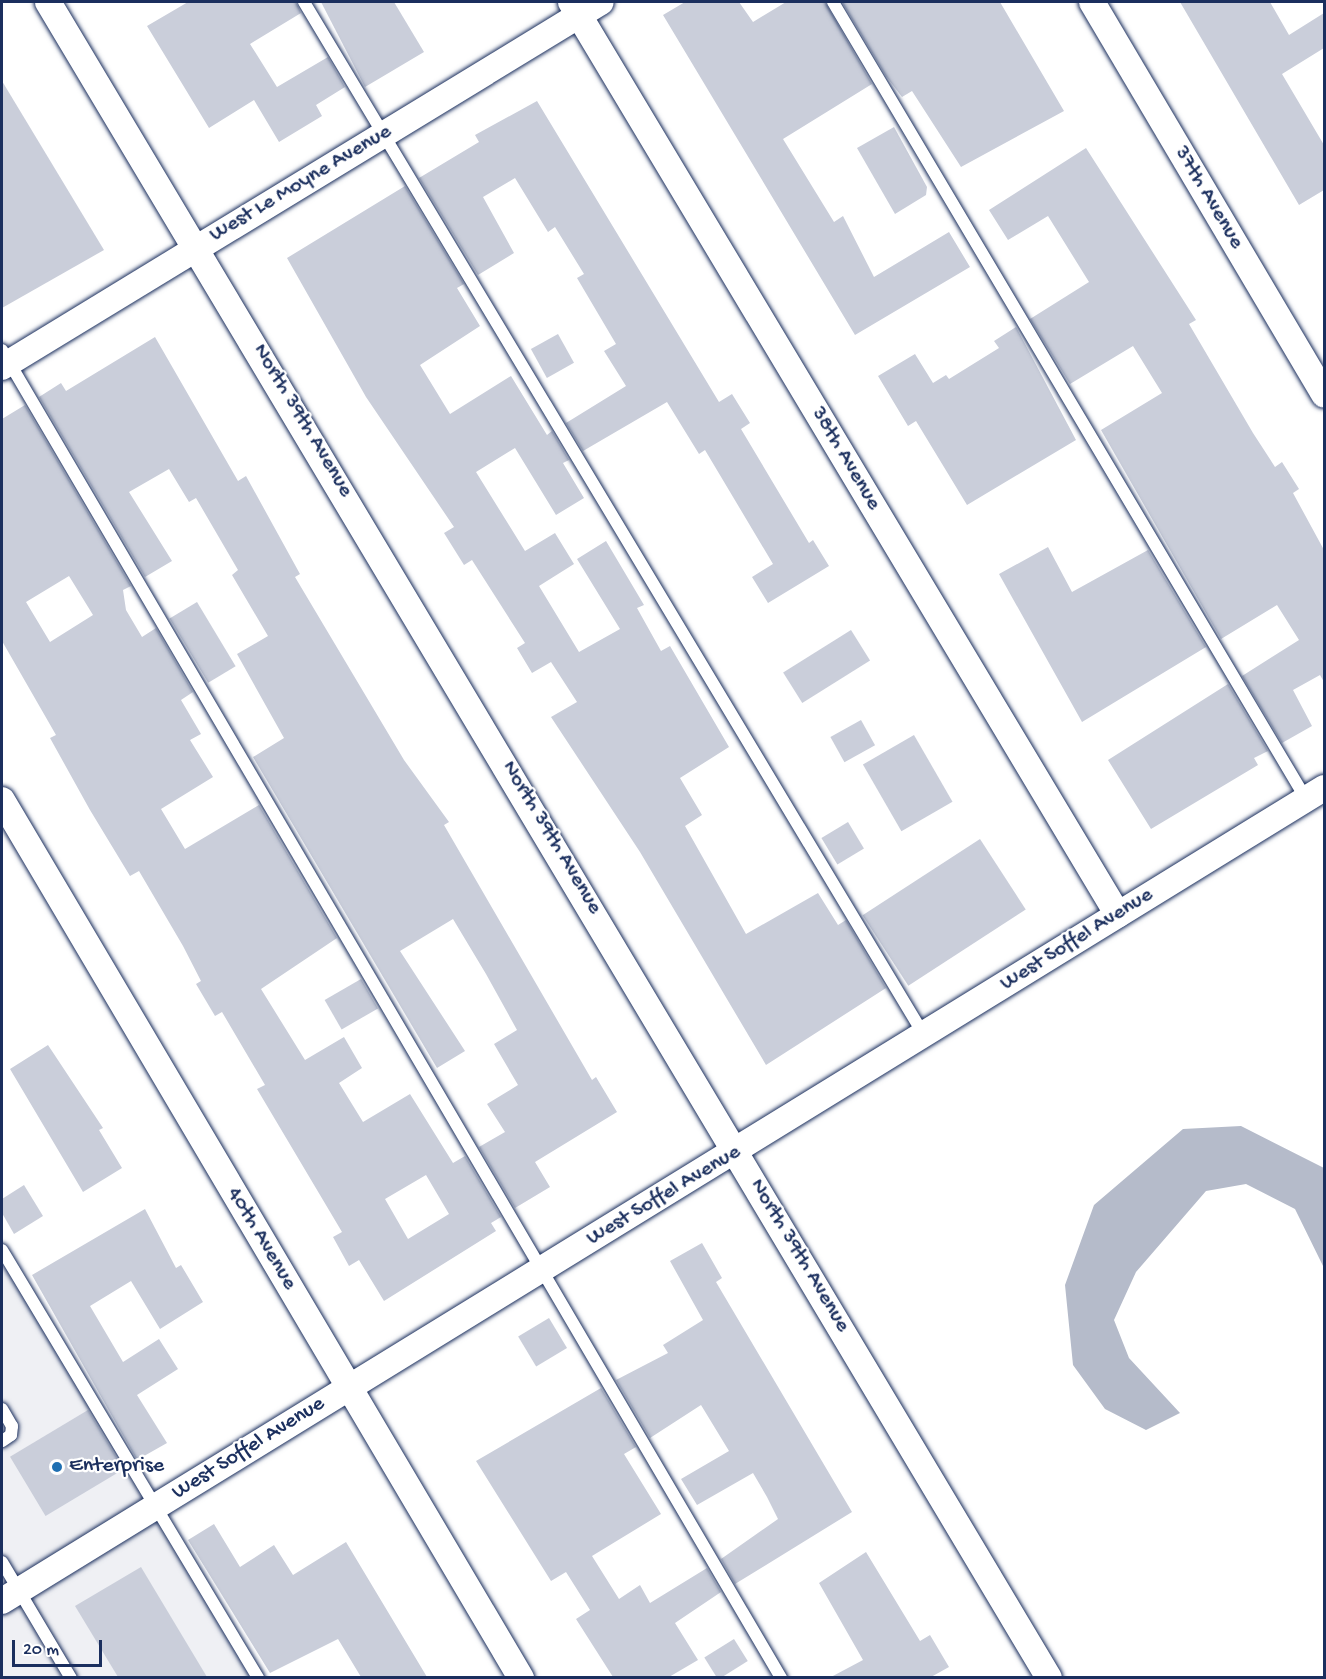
<!DOCTYPE html>
<style>
body{margin:0}
#map{position:relative;width:1326px;height:1679px;overflow:hidden;background:#fff;font-family:"Gochi Hand",sans-serif}
div>[style]{position:absolute}
.built>*{inset:0;background:#eff0f4}
.water>*{inset:0;background:#b5bbca}
.building>*{inset:0;background:#caceda;transform-origin:0 0}
.roads{filter:drop-shadow(0 0 2px #1b2f5e) drop-shadow(0 0 2px #1b2f5e)}
.service>*{height:12px;margin:-6px;padding:0 6px;transform-origin:6px;border-radius:6px;background:#fff}
.minor>*{height:26px;margin:-13px;padding:0 13px;transform-origin:13px;border-radius:13px;background:#fff}
.dots>*{width:16px;height:16px;translate:-50% -50%;box-sizing:border-box;border:3px solid #fff;border-radius:50%}
span{translate:-50% -50%;white-space:nowrap;text-align:center;line-height:1.15;-webkit-text-stroke:4.5px #fff;paint-order:stroke}
.street-label{font-size:22px;color:#1b2f5e}
.poi-label{font-size:22px;color:#1b2f5e}
.left{translate:0 -50%;text-align:left}
.frame{position:absolute;inset:0;border:3px solid #1b2f5e;pointer-events:none}
.scale{position:absolute;left:12px;top:1640px;width:90px;height:27px;box-sizing:border-box;border:3px solid #1b2f5e;border-top:0;padding-left:8px;font-size:18px;line-height:21px;white-space:nowrap;color:#1b2f5e;-webkit-text-stroke:4px #fff;paint-order:stroke}
</style>
<div id="map">
<div class="built">
<div style="clip-path:polygon(2px 1250px,258px 1677px,2px 1677px)"></div>
</div>
<div class="water">
<div style="clip-path:polygon(1241px 1126px,1324px 1168px,1324px 1268px,1295px 1209px,1246px 1184px,1206px 1191px,1136px 1272px,1114px 1320px,1129px 1358px,1180px 1413px,1146px 1430px,1105px 1409px,1073px 1365px,1065px 1285px,1094px 1205px,1183px 1129px)"></div>
</div>
<div class="building">
<div style="clip-path:polygon(188px 2px,296px 2px,301px 13px,250px 44px,277px 87px,328px 57px,345px 87px,316px 105px,322px 116px,279px 142px,254px 100px,209px 128px,147px 26px)"></div>
<div style="clip-path:polygon(321px 2px,394px 2px,424px 52px,365px 87px)"></div>
<div style="clip-path:polygon(685px 2px,739px 2px,753px 22px,786px 2px,825px 2px,872px 84px,783px 139px,834px 222px,843px 216px,874px 277px,949px 232px,970px 267px,855px 335px,663px 15px)"></div>
<div style="clip-path:polygon(842px 2px,1000px 2px,1064px 111px,961px 167px,912px 91px,902px 97px,886px 76px)"></div>
<div style="clip-path:polygon(1180px 2px,1270px 2px,1289px 35px,1324px 13px,1324px 48px,1282px 74px,1324px 145px,1324px 190px,1299px 205px)"></div>
<div style="clip-path:polygon(2px 81px,104px 250px,2px 308px)"></div>
<div style="clip-path:polygon(537px 101px,719px 402px,732px 394px,750px 423px,741px 429px,809px 543px,813px 540px,829px 566px,768px 603px,752px 577px,773px 564px,705px 450px,699px 454px,667px 402px,583px 451px,566px 423px,626px 386px,604px 351px,616px 344px,577px 278px,584px 274px,555px 227px,548px 232px,515px 178px,483px 197px,514px 253px,478px 275px,419px 178px,479px 142px,475px 135px)"></div>
<div style="clip-path:polygon(894px 127px,927px 187px,926px 195px,895px 214px,857px 148px)"></div>
<div style="clip-path:polygon(1086px 148px,1196px 320px,1189px 324px,1253px 433px,1275px 467px,1282px 462px,1299px 489px,1293px 493px,1324px 550px,1324px 682px,1320px 675px,1293px 690px,1312px 726px,1282px 743px,1242px 676px,1299px 640px,1277px 605px,1221px 639px,1101px 430px,1162px 393px,1133px 346px,1070px 384px,1030px 319px,1089px 282px,1048px 216px,1008px 240px,989px 210px)"></div>
<div style="clip-path:polygon(405px 186px,464px 284px,457px 288px,480px 326px,420px 365px,450px 414px,511px 376px,547px 435px,552px 431px,569px 460px,563px 463px,584px 498px,556px 515px,515px 448px,476px 472px,525px 551px,555px 533px,574px 564px,539px 586px,579px 652px,620px 629px,577px 559px,606px 541px,644px 605px,637px 608px,661px 651px,670px 646px,729px 747px,680px 778px,702px 815px,685px 826px,746px 934px,818px 893px,838px 925px,846px 920px,886px 988px,766px 1065px,640px 852px,551px 717px,577px 702px,551px 662px,532px 673px,517px 648px,525px 643px,472px 560px,464px 565px,444px 533px,454px 527px,366px 397px,287px 258px)"></div>
<div style="clip-path:polygon(1016px 327px,1076px 440px,967px 505px,916px 421px,908px 426px,878px 376px,915px 354px,933px 383px,946px 375px,949px 379px,999px 348px,994px 341px)"></div>
<div style="left:558px;top:334px;width:33px;height:31px;rotate:61deg"></div>
<div style="clip-path:polygon(155px 337px,238px 481px,246px 476px,300px 574px,295px 577px,404px 760px,449px 822px,444px 825px,592px 1080px,596px 1077px,617px 1112px,535px 1162px,550px 1187px,515px 1208px,479px 1147px,505px 1132px,487px 1104px,518px 1085px,494px 1044px,517px 1030px,486px 974px,453px 919px,400px 951px,465px 1051px,437px 1068px,253px 757px,284px 738px,237px 654px,268px 636px,232px 575px,238px 570px,196px 498px,189px 502px,169px 469px,129px 492px,172px 561px,145px 577px,39px 397px,61px 383px,66px 391px)"></div>
<div style="clip-path:polygon(evenodd,25px 405px,131px 586px,123px 590px,126px 610px,142px 637px,156px 628px,193px 692px,181px 700px,201px 734px,190px 740px,213px 777px,161px 809px,185px 849px,259px 805px,337px 938px,261px 989px,305px 1060px,344px 1037px,362px 1068px,339px 1083px,363px 1122px,410px 1094px,453px 1163px,465px 1156px,501px 1217px,491px 1223px,496px 1231px,384px 1301px,359px 1260px,349px 1266px,333px 1237px,342px 1232px,257px 1089px,265px 1085px,222px 1012px,215px 1016px,196px 984px,201px 981px,183px 946px,139px 871px,130px 876px,90px 810px,50px 738px,56px 735px,2px 641px,2px 419px,25px 405px,69px 576px,93px 615px,50px 642px,26px 602px,69px 576px,25px 405px,426px 1175px,449px 1214px,408px 1239px,385px 1199px,426px 1175px)"></div>
<div style="clip-path:polygon(1048px 547px,1072px 592px,1148px 550px,1206px 647px,1082px 722px,999px 574px)"></div>
<div style="left:197px;top:602px;width:75px;height:32px;rotate:59deg"></div>
<div style="left:851px;top:630px;width:36px;height:80px;rotate:58deg"></div>
<div style="clip-path:polygon(1228px 684px,1268px 751px,1254px 758px,1258px 765px,1151px 829px,1108px 760px)"></div>
<div style="left:861px;top:720px;width:29px;height:35px;rotate:61deg"></div>
<div style="left:914px;top:735px;width:77px;height:59px;rotate:60deg"></div>
<div style="left:848px;top:822px;width:31px;height:31px;rotate:59deg"></div>
<div style="left:980px;top:839px;width:84px;height:140px;rotate:57deg"></div>
<div style="left:361px;top:979px;width:34px;height:42px;rotate:60deg"></div>
<div style="clip-path:polygon(48px 1045px,103px 1128px,99px 1130px,122px 1168px,83px 1192px,10px 1069px)"></div>
<div style="clip-path:polygon(24px 1185px,43px 1216px,14px 1234px,2px 1213px,2px 1199px)"></div>
<div style="clip-path:polygon(145px 1209px,176px 1268px,181px 1265px,203px 1302px,160px 1329px,131px 1281px,90px 1306px,123px 1362px,159px 1339px,178px 1369px,137px 1395px,167px 1443px,137px 1460px,32px 1275px)"></div>
<div style="clip-path:polygon(702px 1243px,722px 1278px,716px 1282px,852px 1512px,735px 1584px,721px 1559px,778px 1519px,767px 1497px,753px 1473px,697px 1505px,681px 1479px,729px 1451px,701px 1405px,650px 1438px,616px 1380px,668px 1353px,663px 1345px,703px 1320px,670px 1261px)"></div>
<div style="left:549px;top:1318px;width:35px;height:36px;rotate:59deg"></div>
<div style="clip-path:polygon(601px 1388px,636px 1447px,624px 1454px,661px 1514px,592px 1556px,619px 1599px,640px 1585px,650px 1603px,707px 1568px,721px 1592px,675px 1623px,698px 1660px,669px 1677px,613px 1677px,576px 1619px,590px 1610px,566px 1572px,551px 1581px,476px 1461px)"></div>
<div style="left:88px;top:1410px;width:69px;height:91px;rotate:59deg"></div>
<div style="clip-path:polygon(214px 1524px,240px 1567px,274px 1545px,293px 1575px,346px 1542px,427px 1677px,361px 1677px,338px 1639px,270px 1673px,188px 1540px)"></div>
<div style="clip-path:polygon(866px 1552px,920px 1641px,930px 1635px,949px 1667px,931px 1677px,831px 1677px,863px 1660px,819px 1583px)"></div>
<div style="clip-path:polygon(141px 1567px,207px 1677px,118px 1677px,75px 1606px)"></div>
<div style="left:734px;top:1639px;width:26px;height:35px;rotate:58deg"></div>
</div>
<div class="roads">
<div class="service">
<div style="left:304px;top:2px;width:1205px;rotate:59.03deg"></div>
<div style="left:833px;top:2px;width:927px;rotate:59.31deg"></div>
<div style="left:2px;top:350px;width:1540px;rotate:59.6deg"></div>
<div style="left:2px;top:1250px;width:499px;rotate:59.1deg"></div>
<div style="left:2px;top:1409px;width:20px;rotate:60deg"></div>
<div style="left:12px;top:1426px;width:9px;rotate:96deg"></div>
<div style="left:11px;top:1435px;width:11px;rotate:146deg"></div>
<div style="left:2px;top:1562px;width:135px;rotate:59.3deg"></div>
</div>
<div class="minor">
<div style="left:48px;top:2px;width:1952px;rotate:59.15deg"></div>
<div style="left:571px;top:2px;width:1064px;rotate:59.07deg"></div>
<div style="left:1092px;top:2px;width:456px;rotate:59.4deg"></div>
<div style="left:2px;top:367px;width:701px;rotate:-31.36deg"></div>
<div style="left:2px;top:800px;width:1020px;rotate:59.41deg"></div>
<div style="left:2px;top:1601px;width:1552px;rotate:-31.59deg"></div>
</div>
</div>
<div class="dots">
<div style="left:57px;top:1467px;background:#1f6fb2"></div>
</div>
<div class="street-label">
<span style="left:301px;top:184px;rotate:-31deg">West Le Moyne Avenue</span>
<span style="left:1208px;top:198px;rotate:59deg">37th Avenue</span>
<span style="left:302px;top:421px;rotate:59deg">North 39th Avenue</span>
<span style="left:845px;top:459px;rotate:59deg">38th Avenue</span>
<span style="left:551px;top:838px;rotate:59deg">North 39th Avenue</span>
<span style="left:1077px;top:940px;rotate:-32deg">West Soffel Avenue</span>
<span style="left:664px;top:1196px;rotate:-31deg">West Soffel Avenue</span>
<span style="left:261px;top:1239px;rotate:59deg">40th Avenue</span>
<span style="left:799px;top:1256px;rotate:59deg">North 39th Avenue</span>
<span style="left:249px;top:1449px;rotate:-32deg">West Soffel Avenue</span>
</div>
<div class="poi-label">
<span class="left" style="left:69px;top:1467px">Enterprise</span>
</div>
<div class="frame"></div>
<div class="scale">20 m</div>
</div>
